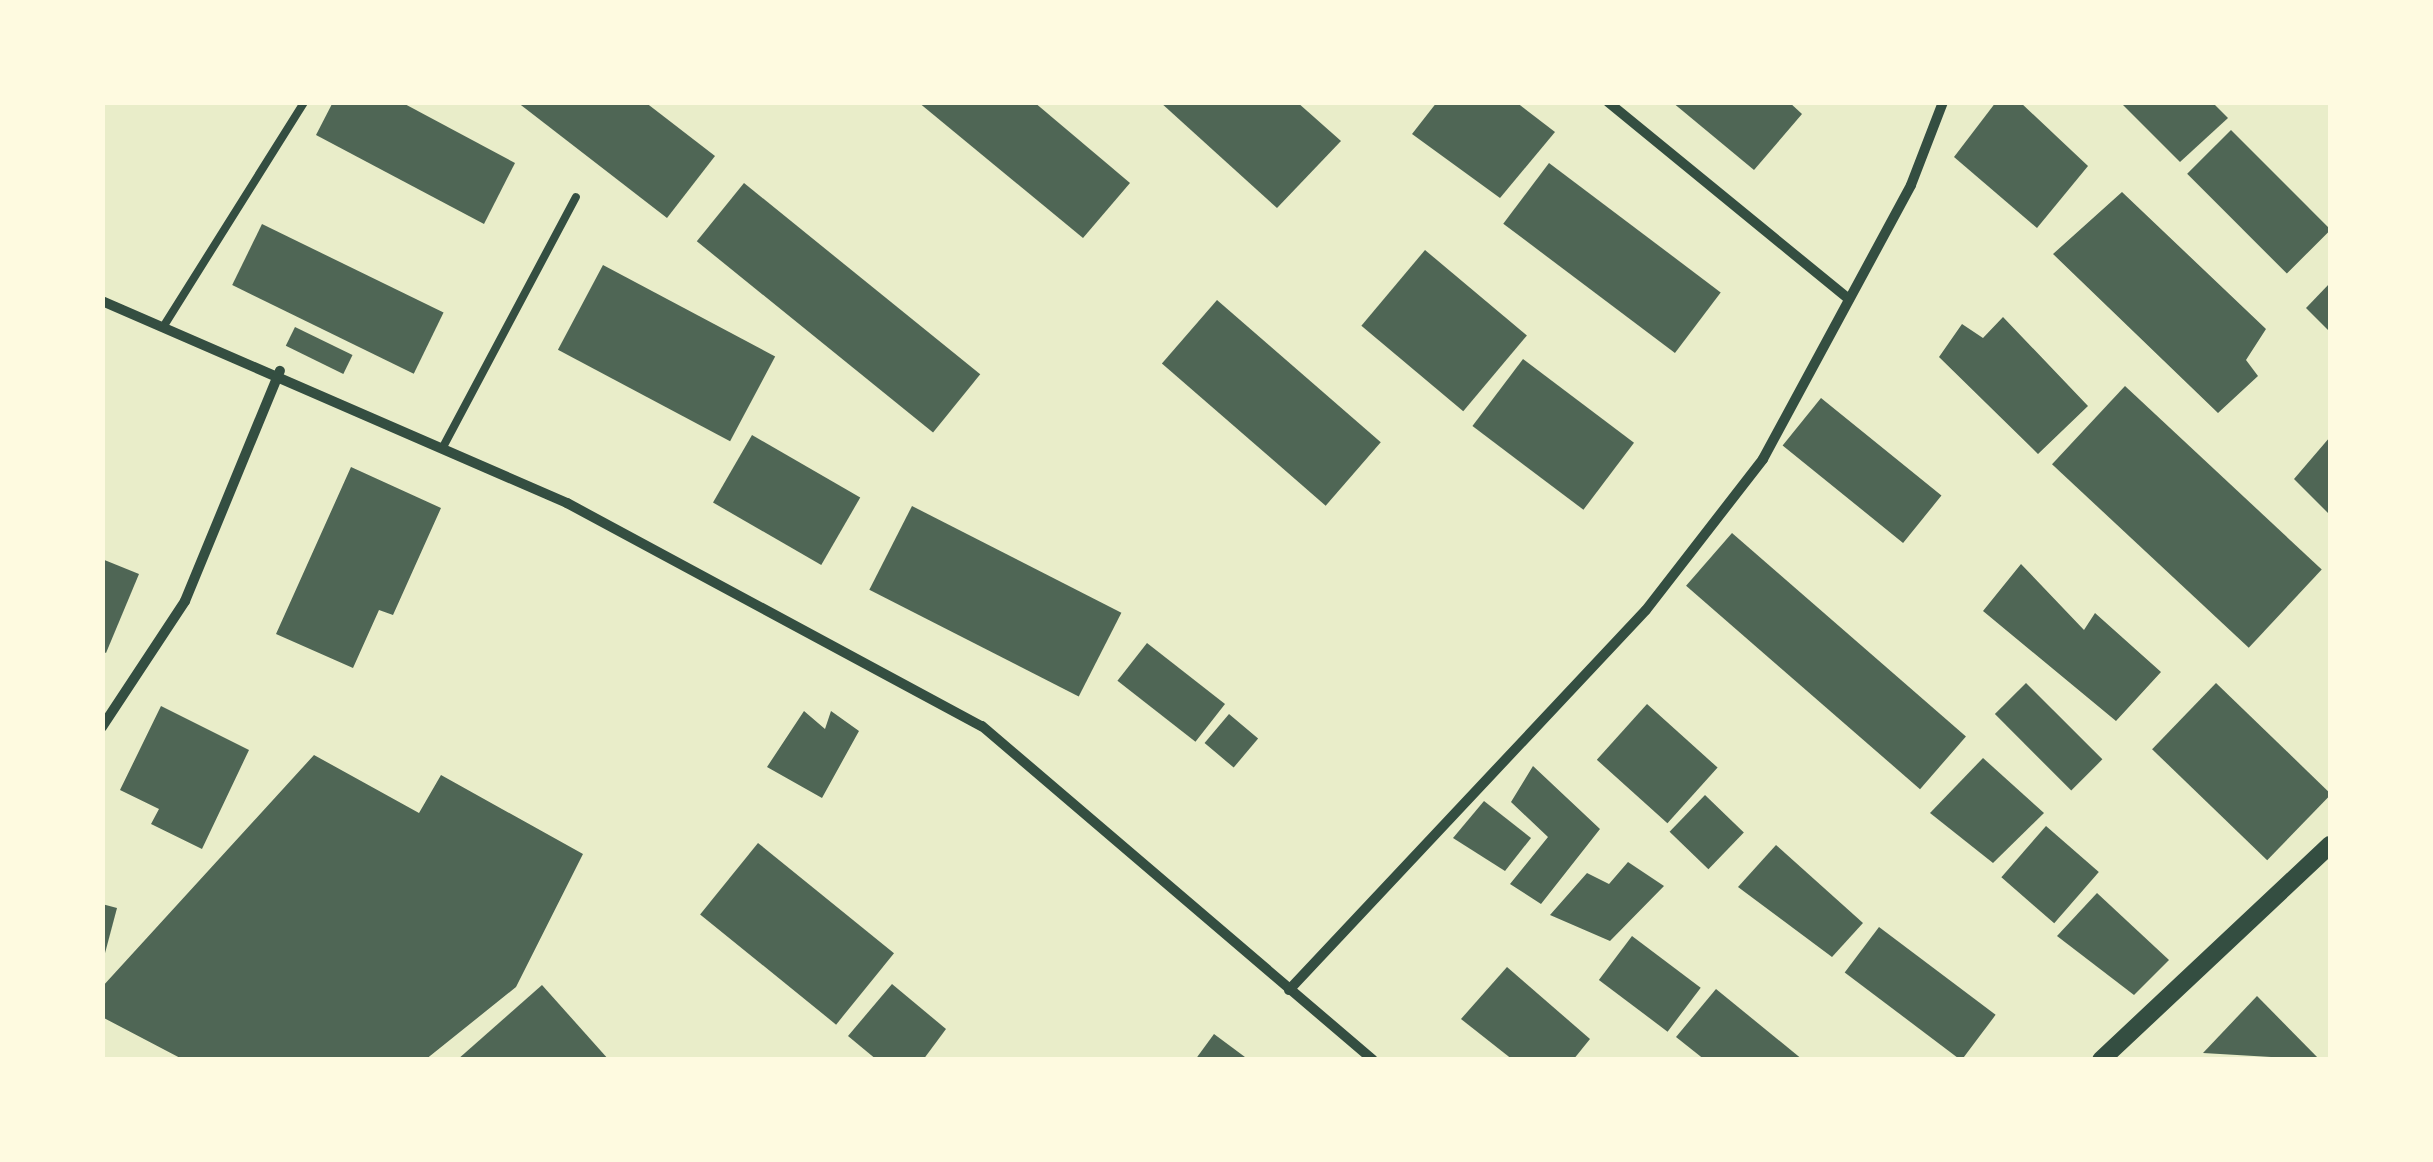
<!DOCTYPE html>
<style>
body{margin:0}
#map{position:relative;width:2433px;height:1162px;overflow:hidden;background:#e9edc9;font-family:"Noto Sans",sans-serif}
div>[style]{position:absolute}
.building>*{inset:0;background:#4f6655;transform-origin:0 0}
.service>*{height:8px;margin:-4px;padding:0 4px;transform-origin:4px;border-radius:4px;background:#344e41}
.minor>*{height:10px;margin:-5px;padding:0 5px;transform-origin:5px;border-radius:5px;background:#344e41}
.tertiary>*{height:18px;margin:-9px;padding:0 9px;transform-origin:9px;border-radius:9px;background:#344e41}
span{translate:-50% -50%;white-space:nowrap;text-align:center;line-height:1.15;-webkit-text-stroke:8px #fefae0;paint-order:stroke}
.frame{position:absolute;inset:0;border:105px solid #fefae0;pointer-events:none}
</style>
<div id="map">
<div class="building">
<div style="clip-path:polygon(333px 102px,401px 102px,515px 163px,484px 224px,316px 135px)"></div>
<div style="clip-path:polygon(517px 102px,645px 102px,715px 156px,667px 218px)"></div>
<div style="clip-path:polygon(918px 102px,1034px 102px,1130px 183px,1083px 238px)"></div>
<div style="clip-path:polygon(1160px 102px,1297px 102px,1341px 141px,1277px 208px)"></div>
<div style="clip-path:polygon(1437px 102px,1516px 102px,1555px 132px,1500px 198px,1412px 134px)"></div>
<div style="clip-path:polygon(1672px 102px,1789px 102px,1802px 114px,1754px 170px)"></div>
<div style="clip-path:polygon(1996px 102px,2020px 102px,2088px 166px,2037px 228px,1954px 157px)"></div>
<div style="clip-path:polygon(2120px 102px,2212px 102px,2228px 118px,2180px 162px)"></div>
<div style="left:2231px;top:130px;width:141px;height:62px;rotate:45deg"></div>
<div style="left:1549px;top:163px;width:215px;height:76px;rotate:37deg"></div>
<div style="left:744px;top:183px;width:304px;height:75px;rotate:39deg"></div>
<div style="clip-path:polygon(2122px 192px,2266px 329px,2246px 360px,2258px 376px,2218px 413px,2053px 254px)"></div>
<div style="left:262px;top:224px;width:202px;height:68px;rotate:26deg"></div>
<div style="left:1425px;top:250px;width:133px;height:99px;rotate:40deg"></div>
<div style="left:603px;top:265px;width:195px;height:96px;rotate:28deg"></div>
<div style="clip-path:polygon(2330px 283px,2330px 332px,2306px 308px)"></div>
<div style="left:1217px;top:300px;width:217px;height:84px;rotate:41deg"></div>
<div style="clip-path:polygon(2003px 317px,2088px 406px,2038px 454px,1939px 357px,1962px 324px,1983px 338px)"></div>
<div style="left:295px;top:327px;width:64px;height:21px;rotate:26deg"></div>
<div style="left:1523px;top:359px;width:139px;height:84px;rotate:37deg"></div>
<div style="left:2125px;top:386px;width:269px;height:107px;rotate:43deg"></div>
<div style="left:1821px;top:398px;width:155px;height:61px;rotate:39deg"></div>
<div style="left:752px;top:435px;width:125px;height:78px;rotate:30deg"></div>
<div style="clip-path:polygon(2330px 437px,2330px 515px,2294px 479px)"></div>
<div style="clip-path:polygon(351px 467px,441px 508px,393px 615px,379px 610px,353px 668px,276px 634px)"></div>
<div style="left:912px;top:506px;width:235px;height:94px;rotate:27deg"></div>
<div style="left:1732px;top:533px;width:310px;height:70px;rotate:41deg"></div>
<div style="clip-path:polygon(102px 559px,139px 574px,106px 653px,102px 651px)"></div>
<div style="clip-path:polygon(2021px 564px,2084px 630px,2095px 613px,2161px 672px,2116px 721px,1983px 611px)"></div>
<div style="left:1147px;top:643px;width:99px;height:48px;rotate:38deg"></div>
<div style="left:2026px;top:683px;width:108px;height:44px;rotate:45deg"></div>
<div style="left:2216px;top:683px;width:160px;height:92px;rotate:44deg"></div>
<div style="left:1647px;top:704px;width:95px;height:75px;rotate:42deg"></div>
<div style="clip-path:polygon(161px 706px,249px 750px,202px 849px,151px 824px,159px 809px,120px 790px)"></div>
<div style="clip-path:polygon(804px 711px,825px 729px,831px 711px,859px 731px,822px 798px,767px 767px)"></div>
<div style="left:1229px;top:714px;width:38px;height:38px;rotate:40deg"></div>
<div style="clip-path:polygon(314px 755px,419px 813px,441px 775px,583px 854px,516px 987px,425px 1060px,184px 1060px,102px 1017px,102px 987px)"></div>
<div style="clip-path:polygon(1983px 758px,2044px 813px,1993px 863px,1930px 813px)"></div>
<div style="clip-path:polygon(1533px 766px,1600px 829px,1541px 904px,1510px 884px,1548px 837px,1511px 802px)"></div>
<div style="left:1705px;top:795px;width:54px;height:51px;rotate:44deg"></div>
<div style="clip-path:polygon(1484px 801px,1531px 838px,1505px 871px,1453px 838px)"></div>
<div style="left:2046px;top:826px;width:70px;height:68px;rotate:41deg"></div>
<div style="left:758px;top:843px;width:175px;height:92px;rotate:39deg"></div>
<div style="clip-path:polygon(1776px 845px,1863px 923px,1832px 957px,1738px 887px)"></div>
<div style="clip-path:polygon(1628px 862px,1664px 886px,1610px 941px,1550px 915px,1587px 873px,1609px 884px)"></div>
<div style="clip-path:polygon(2097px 893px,2169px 960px,2134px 995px,2057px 936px)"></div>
<div style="clip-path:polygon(102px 904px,117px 908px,104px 957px,102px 957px)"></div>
<div style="left:1879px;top:927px;width:146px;height:57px;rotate:37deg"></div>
<div style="left:1632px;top:936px;width:86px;height:55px;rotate:37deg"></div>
<div style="clip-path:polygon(1507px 967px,1590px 1039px,1573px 1060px,1513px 1060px,1461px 1019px)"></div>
<div style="clip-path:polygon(892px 984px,946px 1029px,923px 1060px,877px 1060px,848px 1036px)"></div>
<div style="clip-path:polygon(542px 985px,609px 1060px,457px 1060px)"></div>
<div style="clip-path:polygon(1716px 989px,1803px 1060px,1705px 1060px,1676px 1037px)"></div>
<div style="clip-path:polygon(2257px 996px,2320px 1060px,2203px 1053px)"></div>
<div style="clip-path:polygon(1214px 1034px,1249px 1060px,1195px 1060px)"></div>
</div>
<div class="service">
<div style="left:165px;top:324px;width:262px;rotate:-57.9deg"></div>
<div style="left:443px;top:447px;width:283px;rotate:-62deg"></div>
</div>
<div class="minor">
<div style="left:1608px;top:102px;width:311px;rotate:39.3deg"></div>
<div style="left:102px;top:301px;width:507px;rotate:23.48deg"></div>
<div style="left:567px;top:503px;width:471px;rotate:28.3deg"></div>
<div style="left:982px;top:726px;width:514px;rotate:40.5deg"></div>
<div style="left:102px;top:727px;width:151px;rotate:-56.6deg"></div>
<div style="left:185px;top:601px;width:249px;rotate:-67.6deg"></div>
<div style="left:1289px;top:990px;width:521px;rotate:-46.79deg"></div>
<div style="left:1646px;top:610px;width:191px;rotate:-52.2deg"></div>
<div style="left:1763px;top:459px;width:311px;rotate:-61.6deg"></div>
<div style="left:1911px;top:185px;width:89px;rotate:-68.9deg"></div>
</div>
<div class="tertiary">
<div style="left:2101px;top:1060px;width:314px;rotate:-43.2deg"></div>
</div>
<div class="frame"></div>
</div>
